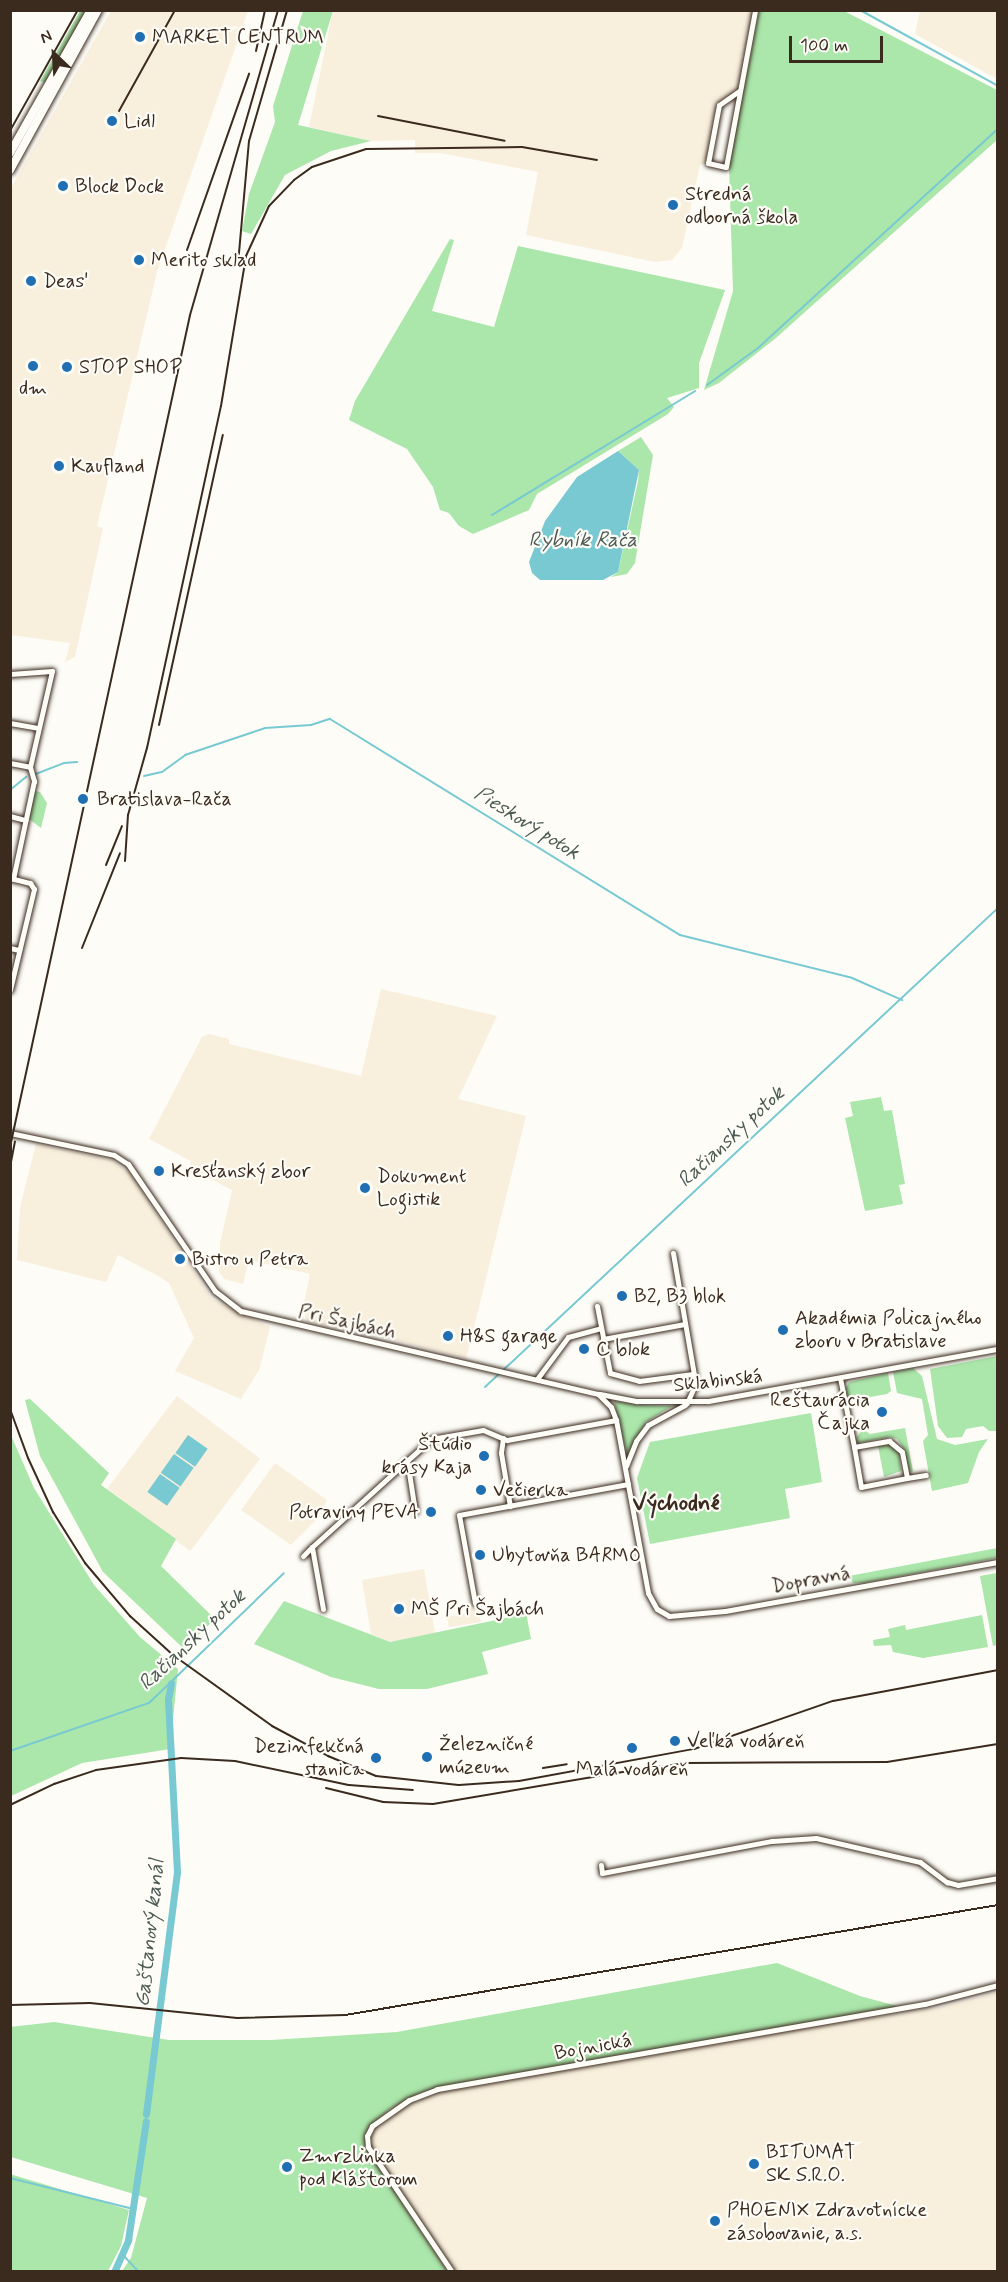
<!DOCTYPE html>
<meta charset="utf-8">
<style>
body{margin:0}
#map{position:relative;width:1008px;height:2282px;overflow:hidden;background:#fdfcf7;font-family:Mynerve,sans-serif}
div>[style]{position:absolute}
.built>*{inset:0;background:#f8efdd;transform-origin:0 0}
.green>*{inset:0;background:#abe6ab}
.water>*{inset:0;background:#78c9d2;transform-origin:0 0}
.stream>*{height:2px;margin:-1px;padding:0 1px;transform-origin:1px;border-radius:1px;background:#78c9d2}
.canal>*{height:7px;margin:-3.5px;padding:0 3.5px;transform-origin:3.5px;border-radius:3.5px;background:#78c9d2}
.roads{filter:drop-shadow(0 0 2px #3b2a1e) drop-shadow(0 0 2px #3b2a1e)}
.street>*{height:5px;margin:-2.5px;padding:0 2.5px;transform-origin:2.5px;border-radius:2.5px;background:#fdfcf7}
.secondary>*{height:8px;margin:-4px;padding:0 4px;transform-origin:4px;border-radius:4px;background:#fdfcf7}
.tram>*{height:1.5px;margin:-0.75px;padding:0 0.75px;transform-origin:0.75px;border-radius:0.75px;background:#3b2a1e}
.rail>*{height:2px;margin:-1px;padding:0 1px;transform-origin:1px;border-radius:1px;background:#3b2a1e}
.dots>*{width:16px;height:16px;translate:-50% -50%;box-sizing:border-box;border:3px solid #fdfcf7;border-radius:50%}
span{translate:-50% -50%;white-space:nowrap;text-align:center;line-height:1.15;-webkit-text-stroke:4.5px #fdfcf7;paint-order:stroke}
.poi-label{font-size:20px;color:#3b2a1e}
.left{translate:0 -50%;text-align:left}
.right{translate:-100% -50%;text-align:right}
.street-label{font-size:20px;color:#3b2a1e}
.water-label{font-size:21px;color:#4d5a54;font-style:italic}
.quarter-label{font-size:22px;color:#3b2a1e;font-weight:700}
.frame{position:absolute;inset:0;border:12px solid #3b2a1e;pointer-events:none}
.north{position:absolute;left:24px;top:24px;width:60px;height:60px;-webkit-text-stroke:4px #fdfcf7;paint-order:stroke;rotate:335deg;font-size:16px;font-weight:700;line-height:24px;text-align:center;color:#3b2a1e}
.north::after{content:'';display:block;margin:auto;width:21px;height:27px;background:#3b2a1e;clip-path:polygon(50% 0,100% 100%,50% 72%,0 100%)}
.scale{position:absolute;left:789px;top:36px;width:94px;height:27px;box-sizing:border-box;border:3px solid #3b2a1e;border-top:0;padding-left:8px;font-size:18px;line-height:21px;white-space:nowrap;color:#3b2a1e;-webkit-text-stroke:4px #fdfcf7;paint-order:stroke}
</style>
<div id="map">
<div class="built">
<div style="clip-path:polygon(111px 11px,248px 11px,157px 272px,97px 526px,103px 528px,75px 657px,65px 662px,70px 643px,11px 635px,11px 188px)"></div>
<div style="clip-path:polygon(333px 11px,755px 11px,739px 91px,719px 105px,708px 163px,700px 165px,682px 248px,672px 260px,655px 262px,526px 235px,538px 172px,440px 153px,415px 153px,415px 140px,371px 141px,309px 127px)"></div>
<div style="clip-path:polygon(920px 11px,997px 11px,997px 79px,915px 34px)"></div>
<div style="clip-path:polygon(381px 989px,497px 1016px,458px 1099px,526px 1116px,466px 1359px,368px 1333px,307px 1322px,303px 1308px,310px 1274px,249px 1260px,243px 1284px,224px 1279px,219px 1272px,220px 1243px,232px 1190px,189px 1168px,191px 1161px,149px 1139px,202px 1037px,209px 1034px,229px 1039px,229px 1044px,361px 1076px)"></div>
<div style="clip-path:polygon(36px 1144px,112px 1160px,129px 1172px,212px 1299px,270px 1327px,259px 1370px,241px 1399px,175px 1371px,194px 1338px,169px 1283px,160px 1277px,118px 1255px,106px 1282px,17px 1260px,20px 1207px)"></div>
<div style="left:177px;top:1396px;width:104px;height:116px;rotate:37deg"></div>
<div style="clip-path:polygon(275px 1463px,327px 1500px,319px 1517px,291px 1545px,241px 1510px)"></div>
<div style="clip-path:polygon(424px 1569px,435px 1633px,390px 1642px,371px 1634px,362px 1580px)"></div>
<div style="clip-path:polygon(477px 1602px,481px 1622px,449px 1627px,447px 1617px,470px 1613px,469px 1604px)"></div>
<div style="clip-path:polygon(997px 1992px,997px 2271px,453px 2271px,368px 2151px,370px 2127px,390px 2109px,422px 2092px,596px 2059px,942px 2007px)"></div>
</div>
<div class="green">
<div style="clip-path:polygon(80px 11px,87px 11px,45px 83px,40px 81px)"></div>
<div style="clip-path:polygon(303px 11px,333px 11px,298px 125px,371px 141px,331px 151px,285px 175px,251px 234px,242px 231px,249px 194px,275px 122px,273px 106px)"></div>
<div style="clip-path:polygon(759px 11px,844px 11px,997px 90px,997px 140px,776px 338px,719px 383px,704px 390px,733px 291px,729px 165px)"></div>
<div style="clip-path:polygon(450px 239px,454px 240px,432px 311px,494px 327px,518px 246px,725px 290px,699px 363px,699px 388px,667px 398px,674px 407px,668px 414px,537px 494px,529px 510px,473px 534px,459px 526px,449px 513px,440px 510px,433px 487px,407px 449px,349px 420px,355px 401px)"></div>
<div style="clip-path:polygon(641px 437px,653px 455px,635px 563px,627px 574px,611px 577px,618px 572px,638px 481px,639px 470px,618px 451px)"></div>
<div style="clip-path:polygon(35px 791px,40px 792px,47px 803px,41px 828px,29px 819px)"></div>
<div style="clip-path:polygon(881px 1097px,884px 1111px,892px 1110px,905px 1184px,899px 1185px,903px 1204px,865px 1211px,845px 1118px,853px 1116px,850px 1102px)"></div>
<div style="clip-path:polygon(997px 1356px,997px 1431px,989px 1431px,983px 1426px,966px 1429px,962px 1437px,947px 1438px,938px 1426px,930px 1369px)"></div>
<div style="clip-path:polygon(913px 1368px,922px 1376px,937px 1439px,955px 1445px,988px 1439px,979px 1452px,968px 1483px,932px 1491px,923px 1441px,928px 1435px,922px 1399px,897px 1393px,893px 1372px)"></div>
<div style="clip-path:polygon(888px 1373px,891px 1391px,887px 1394px,847px 1401px,845px 1390px,849px 1382px)"></div>
<div style="clip-path:polygon(30px 1399px,109px 1473px,101px 1485px,176px 1539px,161px 1566px,215px 1619px,184px 1649px,103px 1572px,40px 1456px,25px 1400px)"></div>
<div style="clip-path:polygon(614px 1401px,643px 1405px,672px 1406px,646px 1422px,627px 1455px)"></div>
<div style="clip-path:polygon(811px 1413px,822px 1482px,785px 1489px,790px 1518px,650px 1544px,637px 1478px,650px 1442px)"></div>
<div style="clip-path:polygon(905px 1428px,913px 1471px,909px 1472px,904px 1449px,897px 1439px,890px 1437px,858px 1443px,855px 1439px,863px 1429px,870px 1434px)"></div>
<div style="clip-path:polygon(10px 1433px,34px 1488px,94px 1585px,140px 1637px,178px 1669px,170px 1749px,82px 1763px,11px 1796px)"></div>
<div style="clip-path:polygon(890px 1444px,899px 1452px,901px 1471px,884px 1477px,878px 1446px)"></div>
<div style="clip-path:polygon(997px 1548px,997px 1558px,863px 1583px,853px 1583px,849px 1576px)"></div>
<div style="clip-path:polygon(997px 1573px,997px 1645px,993px 1646px,980px 1576px)"></div>
<div style="clip-path:polygon(284px 1601px,390px 1642px,506px 1618px,525px 1607px,531px 1639px,482px 1652px,488px 1674px,427px 1689px,379px 1689px,331px 1677px,254px 1644px)"></div>
<div style="clip-path:polygon(982px 1615px,988px 1647px,923px 1658px,893px 1652px,891px 1645px,874px 1646px,873px 1640px,890px 1637px,888px 1629px,905px 1625px,906px 1630px)"></div>
<div style="clip-path:polygon(777px 1963px,860px 1996px,908px 2009px,596px 2059px,422px 2092px,390px 2109px,370px 2127px,368px 2151px,448px 2272px,122px 2271px,131px 2258px,147px 2198px,11px 2157px,10px 2027px,54px 2022px,169px 2040px,271px 2040px,397px 2032px)"></div>
<div style="clip-path:polygon(10px 2174px,129px 2210px,121px 2246px,108px 2271px,11px 2271px)"></div>
</div>
<div class="water">
<div style="clip-path:polygon(618px 451px,639px 470px,618px 572px,603px 580px,540px 580px,532px 573px,529px 562px,545px 521px,577px 477px)"></div>
<div style="left:188px;top:1435px;width:24px;height:22px;rotate:35deg"></div>
<div style="left:174px;top:1454px;width:24px;height:23px;rotate:35deg"></div>
<div style="left:160px;top:1474px;width:24px;height:22px;rotate:35deg"></div>
</div>
<div class="stream">
<div style="left:860px;top:10px;width:158px;rotate:28.8deg"></div>
<div style="left:707px;top:385px;width:63px;rotate:-36deg"></div>
<div style="left:758px;top:348px;width:325px;rotate:-42.4deg"></div>
<div style="left:492px;top:515px;width:238px;rotate:-31.4deg"></div>
<div style="left:33px;top:775px;width:33px;rotate:-21deg"></div>
<div style="left:64px;top:763px;width:13px;rotate:-4deg"></div>
<div style="left:144px;top:776px;width:18px;rotate:-13deg"></div>
<div style="left:162px;top:772px;width:29px;rotate:-36deg"></div>
<div style="left:185px;top:755px;width:84px;rotate:-18.6deg"></div>
<div style="left:265px;top:728px;width:46px;rotate:-3.7deg"></div>
<div style="left:311px;top:725px;width:20px;rotate:-18deg"></div>
<div style="left:330px;top:719px;width:411px;rotate:31.7deg"></div>
<div style="left:680px;top:935px;width:177px;rotate:14deg"></div>
<div style="left:852px;top:978px;width:55px;rotate:23.7deg"></div>
<div style="left:10px;top:790px;width:21px;rotate:-39deg"></div>
<div style="left:485px;top:1387px;width:702px;rotate:-43.04deg"></div>
<div style="left:10px;top:1751px;width:147px;rotate:-19.1deg"></div>
<div style="left:149px;top:1703px;width:187px;rotate:-43.9deg"></div>
<div style="left:10px;top:2178px;width:127px;rotate:14.1deg"></div>
<div style="left:123px;top:2255px;width:23px;rotate:47deg"></div>
</div>
<div class="canal">
<div style="left:146px;top:2114px;width:244px;rotate:-82.7deg"></div>
<div style="left:177px;top:1872px;width:173px;rotate:-93deg"></div>
<div style="left:168px;top:1699px;width:16px;rotate:-79deg"></div>
<div style="left:114px;top:2272px;width:35px;rotate:-66deg"></div>
<div style="left:128px;top:2240px;width:120px;rotate:-81.4deg"></div>
</div>
<div class="roads">
<div class="street">
<div style="left:739px;top:91px;width:24px;rotate:145deg"></div>
<div style="left:719px;top:105px;width:59px;rotate:100.7deg"></div>
<div style="left:708px;top:163px;width:18px;rotate:13deg"></div>
<div style="left:726px;top:167px;width:160px;rotate:-79.5deg"></div>
<div style="left:10px;top:674px;width:42px;rotate:-4.1deg"></div>
<div style="left:52px;top:671px;width:98px;rotate:102.9deg"></div>
<div style="left:30px;top:767px;width:15px;rotate:74deg"></div>
<div style="left:34px;top:781px;width:100px;rotate:102.1deg"></div>
<div style="left:10px;top:723px;width:28px;rotate:10deg"></div>
<div style="left:10px;top:763px;width:20px;rotate:11deg"></div>
<div style="left:10px;top:816px;width:16px;rotate:15deg"></div>
<div style="left:10px;top:878px;width:21px;rotate:14deg"></div>
<div style="left:30px;top:883px;width:7px;rotate:56deg"></div>
<div style="left:34px;top:889px;width:104px;rotate:103.4deg"></div>
<div style="left:10px;top:948px;width:9px;rotate:13deg"></div>
<div style="left:10px;top:1133px;width:106px;rotate:11.9deg"></div>
<div style="left:114px;top:1155px;width:17px;rotate:33deg"></div>
<div style="left:128px;top:1164px;width:154px;rotate:55.6deg"></div>
<div style="left:215px;top:1291px;width:33px;rotate:38deg"></div>
<div style="left:241px;top:1311px;width:367px;rotate:13.1deg"></div>
<div style="left:598px;top:1394px;width:18px;rotate:45deg"></div>
<div style="left:611px;top:1407px;width:14px;rotate:69deg"></div>
<div style="left:616px;top:1420px;width:176px;rotate:79.5deg"></div>
<div style="left:648px;top:1593px;width:18px;rotate:61deg"></div>
<div style="left:657px;top:1609px;width:14px;rotate:30deg"></div>
<div style="left:669px;top:1616px;width:56px;rotate:-5.1deg"></div>
<div style="left:725px;top:1611px;width:277px;rotate:-10.2deg"></div>
<div style="left:673px;top:1253px;width:124px;rotate:80.2deg"></div>
<div style="left:597px;top:1306px;width:68px;rotate:79deg"></div>
<div style="left:610px;top:1373px;width:30px;rotate:15deg"></div>
<div style="left:639px;top:1381px;width:54px;rotate:-7.4deg"></div>
<div style="left:693px;top:1374px;width:11px;rotate:80deg"></div>
<div style="left:695px;top:1385px;width:20px;rotate:114deg"></div>
<div style="left:603px;top:1339px;width:83px;rotate:-10.4deg"></div>
<div style="left:840px;top:1378px;width:70px;rotate:78.5deg"></div>
<div style="left:537px;top:1379px;width:52px;rotate:-53.6deg"></div>
<div style="left:568px;top:1337px;width:34px;rotate:-15deg"></div>
<div style="left:600px;top:1394px;width:38px;rotate:11deg"></div>
<div style="left:637px;top:1401px;width:71px"></div>
<div style="left:708px;top:1401px;width:295px;rotate:-10.2deg"></div>
<div style="left:503px;top:1438px;width:15px;rotate:98deg"></div>
<div style="left:501px;top:1453px;width:54px;rotate:80.4deg"></div>
<div style="left:889px;top:1441px;width:17px;rotate:40deg"></div>
<div style="left:902px;top:1452px;width:26px;rotate:79deg"></div>
<div style="left:907px;top:1478px;width:47px;rotate:168.9deg"></div>
<div style="left:861px;top:1487px;width:41px;rotate:-99.9deg"></div>
<div style="left:854px;top:1447px;width:36px;rotate:-10deg"></div>
<div style="left:407px;top:1460px;width:52px;rotate:81.1deg"></div>
<div style="left:626px;top:1466px;width:27px;rotate:-68deg"></div>
<div style="left:636px;top:1441px;width:20px;rotate:-53deg"></div>
<div style="left:648px;top:1425px;width:42px;rotate:-28.4deg"></div>
<div style="left:907px;top:1478px;width:19px;rotate:-9deg"></div>
<div style="left:303px;top:1556px;width:13px;rotate:-45deg"></div>
<div style="left:475px;top:1603px;width:89px;rotate:-100.3deg"></div>
<div style="left:459px;top:1515px;width:172px;rotate:-10.4deg"></div>
<div style="left:323px;top:1609px;width:63px;rotate:-100.1deg"></div>
<div style="left:312px;top:1547px;width:161px;rotate:-42.2deg"></div>
<div style="left:431px;top:1439px;width:53px;rotate:-9.8deg"></div>
<div style="left:483px;top:1430px;width:26px;rotate:23deg"></div>
<div style="left:507px;top:1440px;width:111px;rotate:-10.4deg"></div>
<div style="left:601px;top:1865px;width:8px;rotate:83deg"></div>
<div style="left:602px;top:1873px;width:173px;rotate:-10.7deg"></div>
<div style="left:772px;top:1841px;width:44px;rotate:-3.9deg"></div>
<div style="left:816px;top:1838px;width:107px;rotate:13deg"></div>
<div style="left:920px;top:1862px;width:34px;rotate:37deg"></div>
<div style="left:947px;top:1882px;width:11px;rotate:15deg"></div>
<div style="left:958px;top:1885px;width:41px;rotate:-9.9deg"></div>
<div style="left:452px;top:2272px;width:151px;rotate:-123.9deg"></div>
<div style="left:368px;top:2147px;width:11px;rotate:-95deg"></div>
<div style="left:367px;top:2136px;width:11px;rotate:-63deg"></div>
<div style="left:372px;top:2126px;width:45px;rotate:-35.1deg"></div>
<div style="left:409px;top:2100px;width:30px;rotate:-21deg"></div>
<div style="left:437px;top:2089px;width:495px;rotate:-9.9deg"></div>
<div style="left:925px;top:2004px;width:75px;rotate:-14.6deg"></div>
</div>
<div class="secondary">
<div style="left:10px;top:153px;width:164px;rotate:-60.5deg"></div>
<div style="left:10px;top:170px;width:183px;rotate:-61.2deg"></div>
</div>
</div>
<div class="tram">
<div style="left:10px;top:131px;width:139px;rotate:-60.7deg"></div>
</div>
<div class="rail">
<div style="left:256px;top:51px;width:42px;rotate:-77.6deg"></div>
<div style="left:119px;top:111px;width:115px;rotate:-61deg"></div>
<div style="left:378px;top:116px;width:129px;rotate:11.1deg"></div>
<div style="left:187px;top:250px;width:187px;rotate:-70.6deg"></div>
<div style="left:238px;top:264px;width:123px;rotate:-84.9deg"></div>
<div style="left:249px;top:141px;width:136px;rotate:-73.8deg"></div>
<div style="left:159px;top:725px;width:297px;rotate:-77.6deg"></div>
<div style="left:125px;top:861px;width:46px;rotate:-86.3deg"></div>
<div style="left:128px;top:815px;width:70px;rotate:-74.2deg"></div>
<div style="left:147px;top:748px;width:350px;rotate:-77.8deg"></div>
<div style="left:221px;top:406px;width:152px;rotate:-80.5deg"></div>
<div style="left:246px;top:256px;width:55px;rotate:-65.3deg"></div>
<div style="left:269px;top:206px;width:36px;rotate:-46deg"></div>
<div style="left:294px;top:180px;width:22px;rotate:-36deg"></div>
<div style="left:312px;top:167px;width:57px;rotate:-18.4deg"></div>
<div style="left:366px;top:149px;width:156px;rotate:-0.7deg"></div>
<div style="left:522px;top:147px;width:76px;rotate:9.8deg"></div>
<div style="left:106px;top:865px;width:42px;rotate:-67.7deg"></div>
<div style="left:82px;top:948px;width:102px;rotate:-68.2deg"></div>
<div style="left:10px;top:1147px;width:851px;rotate:-77.79deg"></div>
<div style="left:190px;top:315px;width:317px;rotate:-73.9deg"></div>
<div style="left:10px;top:1167px;width:26px;rotate:-79deg"></div>
<div style="left:10px;top:1409px;width:52px;rotate:69.8deg"></div>
<div style="left:28px;top:1458px;width:60px;rotate:65.2deg"></div>
<div style="left:53px;top:1512px;width:60px;rotate:57.9deg"></div>
<div style="left:85px;top:1563px;width:70px;rotate:49.7deg"></div>
<div style="left:130px;top:1616px;width:58px;rotate:42.2deg"></div>
<div style="left:173px;top:1655px;width:122px;rotate:35.6deg"></div>
<div style="left:272px;top:1726px;width:64px;rotate:28.2deg"></div>
<div style="left:328px;top:1756px;width:52px;rotate:22.6deg"></div>
<div style="left:376px;top:1776px;width:83px;rotate:6.2deg"></div>
<div style="left:459px;top:1785px;width:60px;rotate:-3.8deg"></div>
<div style="left:519px;top:1781px;width:178px;rotate:-10.4deg"></div>
<div style="left:694px;top:1749px;width:147px;rotate:-19.1deg"></div>
<div style="left:833px;top:1701px;width:168px;rotate:-10.6deg"></div>
<div style="left:543px;top:1768px;width:24px;rotate:-9deg"></div>
<div style="left:625px;top:1771px;width:63px;rotate:-7.4deg"></div>
<div style="left:687px;top:1763px;width:200px;rotate:-0.3deg"></div>
<div style="left:887px;top:1762px;width:112px;rotate:-9.2deg"></div>
<div style="left:326px;top:1788px;width:59px;rotate:13.8deg"></div>
<div style="left:383px;top:1802px;width:50px;rotate:2.3deg"></div>
<div style="left:433px;top:1804px;width:203px;rotate:-9.6deg"></div>
<div style="left:10px;top:1805px;width:49px;rotate:-25.5deg"></div>
<div style="left:54px;top:1784px;width:44px;rotate:-18.4deg"></div>
<div style="left:96px;top:1770px;width:86px;rotate:-8deg"></div>
<div style="left:181px;top:1758px;width:54px;rotate:3.2deg"></div>
<div style="left:235px;top:1761px;width:116px;rotate:11.9deg"></div>
<div style="left:349px;top:1785px;width:64px;rotate:4.5deg"></div>
<div style="left:10px;top:2005px;width:80px;rotate:-1.4deg"></div>
<div style="left:90px;top:2003px;width:148px;rotate:5.8deg"></div>
<div style="left:237px;top:2018px;width:108px;rotate:-1.6deg"></div>
<div style="left:345px;top:2015px;width:662px;rotate:-9.56deg"></div>
</div>
<div class="dots">
<div style="left:140px;top:37px;background:#1f6fb2"></div>
<div style="left:112px;top:121px;background:#1f6fb2"></div>
<div style="left:63px;top:186px;background:#1f6fb2"></div>
<div style="left:673px;top:205px;background:#1f6fb2"></div>
<div style="left:139px;top:260px;background:#1f6fb2"></div>
<div style="left:31px;top:281px;background:#1f6fb2"></div>
<div style="left:33px;top:366px;background:#1f6fb2"></div>
<div style="left:67px;top:367px;background:#1f6fb2"></div>
<div style="left:59px;top:466px;background:#1f6fb2"></div>
<div style="left:83px;top:799px;background:#1f6fb2"></div>
<div style="left:159px;top:1171px;background:#1f6fb2"></div>
<div style="left:365px;top:1188px;background:#1f6fb2"></div>
<div style="left:180px;top:1259px;background:#1f6fb2"></div>
<div style="left:622px;top:1296px;background:#1f6fb2"></div>
<div style="left:783px;top:1330px;background:#1f6fb2"></div>
<div style="left:448px;top:1336px;background:#1f6fb2"></div>
<div style="left:584px;top:1349px;background:#1f6fb2"></div>
<div style="left:882px;top:1412px;background:#1f6fb2"></div>
<div style="left:484px;top:1456px;background:#1f6fb2"></div>
<div style="left:481px;top:1490px;background:#1f6fb2"></div>
<div style="left:431px;top:1512px;background:#1f6fb2"></div>
<div style="left:480px;top:1555px;background:#1f6fb2"></div>
<div style="left:399px;top:1609px;background:#1f6fb2"></div>
<div style="left:675px;top:1741px;background:#1f6fb2"></div>
<div style="left:632px;top:1748px;background:#1f6fb2"></div>
<div style="left:427px;top:1757px;background:#1f6fb2"></div>
<div style="left:376px;top:1758px;background:#1f6fb2"></div>
<div style="left:754px;top:2164px;background:#1f6fb2"></div>
<div style="left:287px;top:2167px;background:#1f6fb2"></div>
<div style="left:715px;top:2221px;background:#1f6fb2"></div>
</div>
<div class="poi-label">
<span class="left" style="left:152px;top:37px">MARKET CENTRUM</span>
<span class="left" style="left:124px;top:121px">Lidl</span>
<span class="left" style="left:75px;top:186px">Block Dock</span>
<span class="left" style="left:685px;top:206px">Stredná<br>odborná škola</span>
<span class="left" style="left:151px;top:260px">Merito sklad</span>
<span class="left" style="left:43px;top:281px">Deas'</span>
<span class="left" style="left:79px;top:367px">STOP SHOP</span>
<span style="left:33px;top:388px">dm</span>
<span class="left" style="left:71px;top:466px">Kaufland</span>
<span class="left" style="left:97px;top:799px">Bratislava-Rača</span>
<span class="left" style="left:171px;top:1171px">Kresťanský zbor</span>
<span class="left" style="left:377px;top:1188px">Dokument<br>Logistik</span>
<span class="left" style="left:192px;top:1259px">Bistro u Petra</span>
<span class="left" style="left:634px;top:1296px">B2, B3 blok</span>
<span class="left" style="left:795px;top:1330px">Akadémia Policajného<br>zboru v Bratislave</span>
<span class="left" style="left:460px;top:1336px">H&amp;S garage</span>
<span class="left" style="left:596px;top:1349px">C blok</span>
<span class="right" style="left:870px;top:1412px">Reštaurácia<br>Čajka</span>
<span class="right" style="left:472px;top:1456px">Štúdio<br>krásy Kaja</span>
<span class="left" style="left:493px;top:1490px">Večierka</span>
<span class="right" style="left:419px;top:1512px">Potraviny PEVA</span>
<span class="left" style="left:492px;top:1555px">Ubytovňa BARMO</span>
<span class="left" style="left:411px;top:1609px">MŠ Pri Šajbách</span>
<span class="left" style="left:687px;top:1741px">Veľká vodáreň</span>
<span class="left" style="left:439px;top:1756px">Železničné<br>múzeum</span>
<span class="right" style="left:364px;top:1758px">Dezinfekčná<br>stanica</span>
<span style="left:632px;top:1769px">Malá vodáreň</span>
<span class="left" style="left:766px;top:2164px">BITUMAT<br>SK S.R.O.</span>
<span class="left" style="left:299px;top:2168px">Zmrzlinka<br>pod Kláštorom</span>
<span class="left" style="left:727px;top:2222px">PHOENIX Zdravotnícke<br>zásobovanie, a.s.</span>
</div>
<div class="street-label">
<span style="left:347px;top:1322px;rotate:13deg">Pri Šajbách</span>
<span style="left:718px;top:1381px;rotate:-6deg">Sklabinská</span>
<span style="left:811px;top:1580px;rotate:-10deg">Dopravná</span>
<span style="left:593px;top:2047px;rotate:-10deg">Bojnická</span>
</div>
<div class="water-label">
<span style="left:583px;top:540px">Rybník Rača</span>
<span style="left:527px;top:823px;rotate:32deg">Pieskový potok</span>
<span style="left:731px;top:1137px;rotate:-43deg">Račiansky potok</span>
<span style="left:192px;top:1640px;rotate:-43deg">Račiansky potok</span>
<span style="left:150px;top:1933px;rotate:-84deg">Gaštanový kanál</span>
</div>
<div class="quarter-label">
<span style="left:676px;top:1505px">Východné</span>
</div>
<div class="frame"></div>
<div class="north">N</div>
<div class="scale">100 m</div>
</div>
